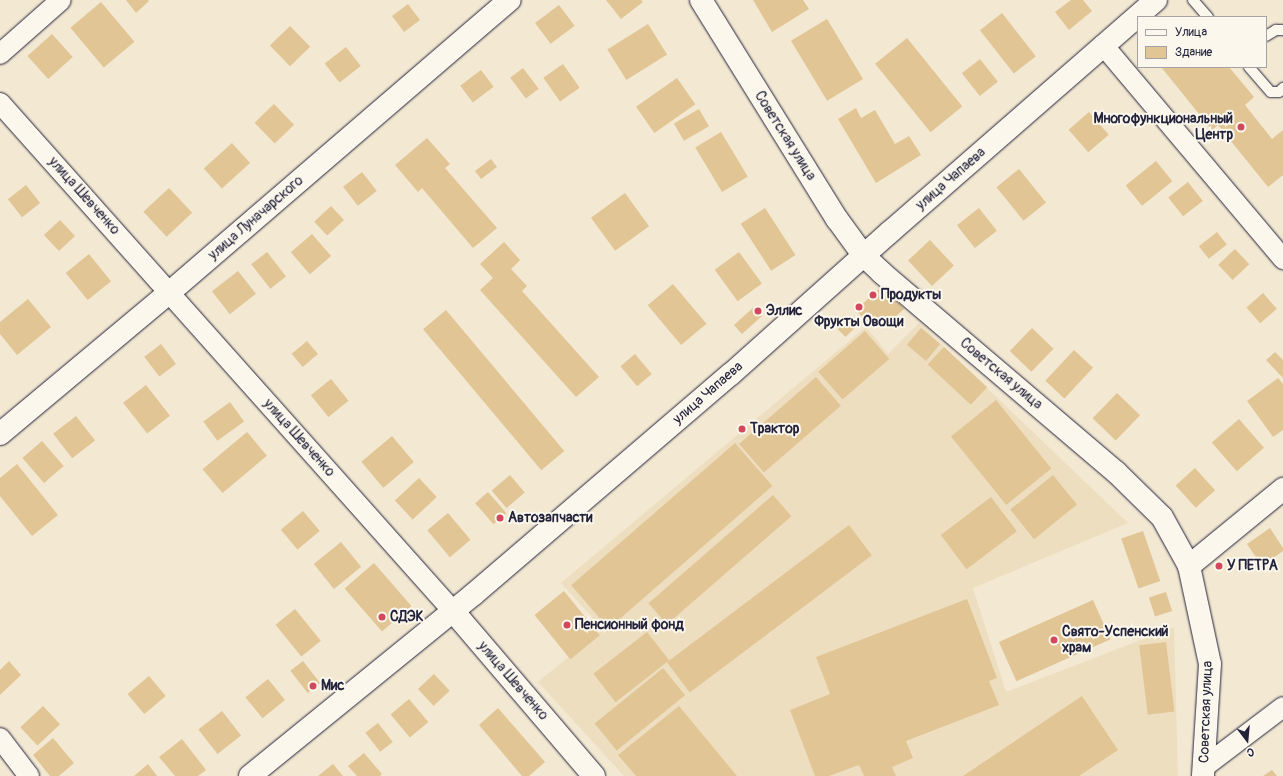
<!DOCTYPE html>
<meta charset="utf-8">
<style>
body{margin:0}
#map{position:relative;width:1283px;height:776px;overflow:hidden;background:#f3e8d2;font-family:Pangolin,sans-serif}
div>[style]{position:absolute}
.built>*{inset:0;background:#eedec0}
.building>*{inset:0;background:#e1c595;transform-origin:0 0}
.roads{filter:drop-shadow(0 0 1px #22223b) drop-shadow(0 0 1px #22223b)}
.lane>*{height:10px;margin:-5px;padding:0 5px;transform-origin:5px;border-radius:5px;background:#fbf7ec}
.street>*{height:20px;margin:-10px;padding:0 10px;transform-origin:10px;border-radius:10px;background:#fbf7ec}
.secondary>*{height:22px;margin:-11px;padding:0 11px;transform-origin:11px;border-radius:11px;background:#fbf7ec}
.dots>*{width:11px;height:11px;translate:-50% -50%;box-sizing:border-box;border:2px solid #fbf7ec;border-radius:50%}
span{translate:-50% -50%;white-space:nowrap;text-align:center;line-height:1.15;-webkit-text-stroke:4px #fbf7ec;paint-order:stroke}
.poi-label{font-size:14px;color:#22223b;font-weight:700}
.right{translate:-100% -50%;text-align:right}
.left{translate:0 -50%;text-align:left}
.street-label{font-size:14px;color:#22223b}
.legend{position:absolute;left:1137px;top:16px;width:130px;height:52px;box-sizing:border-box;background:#fbf7ec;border:1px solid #a4a2a5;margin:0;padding:5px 7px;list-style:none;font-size:12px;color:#22223b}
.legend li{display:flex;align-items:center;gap:8px;height:20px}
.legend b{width:20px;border:1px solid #a4a2a5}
.north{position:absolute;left:1227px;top:720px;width:40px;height:40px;-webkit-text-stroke:3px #fbf7ec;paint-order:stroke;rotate:164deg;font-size:11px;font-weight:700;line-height:16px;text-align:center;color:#22223b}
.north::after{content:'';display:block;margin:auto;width:14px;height:18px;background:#22223b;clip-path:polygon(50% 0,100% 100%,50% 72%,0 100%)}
</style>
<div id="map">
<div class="built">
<div style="clip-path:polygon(919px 323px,1128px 523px,973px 588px,1006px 692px,1174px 627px,1178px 776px,624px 776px,538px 682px,603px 629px,561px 583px,866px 327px,888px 354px)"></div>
</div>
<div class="building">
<div style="clip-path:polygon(126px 0,148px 0,149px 1px,136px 13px)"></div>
<div style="clip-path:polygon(606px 0,641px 0,643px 2px,621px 19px)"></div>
<div style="clip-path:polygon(753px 0,803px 0,809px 9px,772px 32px)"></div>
<div style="clip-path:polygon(1071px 0,1083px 0,1092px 11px,1069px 30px,1055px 12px)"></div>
<div style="left:101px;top:2px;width:52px;height:40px;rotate:50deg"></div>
<div style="left:408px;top:4px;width:20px;height:20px;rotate:53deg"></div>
<div style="left:559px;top:5px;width:26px;height:30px;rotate:53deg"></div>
<div style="left:1002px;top:13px;width:55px;height:28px;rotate:52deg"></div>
<div style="left:827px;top:19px;width:70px;height:42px;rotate:59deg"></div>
<div style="left:648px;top:24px;width:36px;height:48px;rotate:58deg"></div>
<div style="left:290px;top:26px;width:29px;height:28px;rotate:46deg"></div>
<div style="left:52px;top:34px;width:31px;height:33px;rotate:48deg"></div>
<div style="left:907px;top:38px;width:88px;height:41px;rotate:51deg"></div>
<div style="left:346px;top:47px;width:24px;height:27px;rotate:52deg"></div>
<div style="left:980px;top:59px;width:29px;height:23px;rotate:52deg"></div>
<div style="left:563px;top:64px;width:29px;height:24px;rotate:55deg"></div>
<div style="clip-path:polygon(1161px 67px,1229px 67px,1254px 97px,1245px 105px,1272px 139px,1283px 130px,1283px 175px,1268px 187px,1218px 125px,1212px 130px)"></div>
<div style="left:523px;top:68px;width:26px;height:16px;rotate:53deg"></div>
<div style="left:481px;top:70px;width:21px;height:26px;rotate:53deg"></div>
<div style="left:677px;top:78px;width:32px;height:50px;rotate:55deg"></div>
<div style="left:274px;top:104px;width:29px;height:27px;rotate:46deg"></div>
<div style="clip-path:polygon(856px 108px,861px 118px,875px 110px,895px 144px,909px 136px,921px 155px,876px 183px,838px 119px)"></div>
<div style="left:699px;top:109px;width:20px;height:29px;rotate:60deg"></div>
<div style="left:1089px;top:112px;width:30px;height:27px;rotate:49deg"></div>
<div style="left:721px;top:132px;width:52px;height:30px;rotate:59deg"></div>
<div style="clip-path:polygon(427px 138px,450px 164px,445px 168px,497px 228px,473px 248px,422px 188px,418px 192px,395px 165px)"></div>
<div style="left:232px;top:143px;width:27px;height:38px;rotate:48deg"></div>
<div style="left:491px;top:159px;width:10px;height:20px;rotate:53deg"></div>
<div style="left:1156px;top:161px;width:26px;height:39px;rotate:51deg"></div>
<div style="left:1019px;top:169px;width:43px;height:29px;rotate:51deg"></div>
<div style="left:362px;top:172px;width:24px;height:24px;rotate:52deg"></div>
<div style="left:1188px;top:182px;width:24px;height:25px;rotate:52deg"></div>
<div style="left:26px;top:185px;width:23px;height:23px;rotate:52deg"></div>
<div style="left:169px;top:188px;width:34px;height:35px;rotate:47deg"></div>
<div style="left:625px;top:193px;width:41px;height:42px;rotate:54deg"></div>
<div style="left:331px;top:206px;width:19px;height:23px;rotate:47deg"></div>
<div style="left:765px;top:208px;width:56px;height:29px;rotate:57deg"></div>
<div style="left:979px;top:208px;width:29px;height:28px;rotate:52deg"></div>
<div style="left:60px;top:220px;width:22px;height:22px;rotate:47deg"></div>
<div style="left:1217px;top:232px;width:16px;height:23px;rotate:52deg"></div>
<div style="left:312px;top:234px;width:29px;height:28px;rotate:49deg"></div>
<div style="left:930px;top:240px;width:35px;height:30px;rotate:47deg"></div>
<div style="clip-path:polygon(504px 242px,520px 260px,511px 269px,527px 286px,522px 291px,599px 377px,576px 397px,480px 290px,493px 278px,480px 264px)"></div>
<div style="left:1235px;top:249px;width:21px;height:23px;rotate:47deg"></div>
<div style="left:267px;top:252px;width:31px;height:20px;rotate:52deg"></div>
<div style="left:739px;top:252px;width:39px;height:30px;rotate:54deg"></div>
<div style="left:89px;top:254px;width:35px;height:30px;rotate:51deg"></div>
<div style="left:238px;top:271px;width:29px;height:33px;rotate:52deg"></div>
<div style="left:673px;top:284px;width:52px;height:33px;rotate:50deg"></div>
<div style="clip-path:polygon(883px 285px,904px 309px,883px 328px,876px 319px,869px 325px,856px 310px)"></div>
<div style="left:1263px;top:293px;width:21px;height:22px;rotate:49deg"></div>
<div style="clip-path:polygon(28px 299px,51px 327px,17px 355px,0 334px,0 322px)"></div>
<div style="left:754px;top:307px;width:12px;height:27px;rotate:48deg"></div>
<div style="left:446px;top:310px;width:184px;height:30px;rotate:50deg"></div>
<div style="left:847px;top:320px;width:11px;height:13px;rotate:45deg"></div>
<div style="left:921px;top:328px;width:25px;height:22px;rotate:40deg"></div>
<div style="left:1032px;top:328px;width:30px;height:32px;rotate:44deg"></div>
<div style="left:865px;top:331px;width:37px;height:62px;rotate:49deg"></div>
<div style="left:307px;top:341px;width:17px;height:20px;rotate:50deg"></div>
<div style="left:161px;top:344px;width:25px;height:21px;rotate:53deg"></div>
<div style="left:944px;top:347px;width:59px;height:24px;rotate:43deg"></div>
<div style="left:1074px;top:350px;width:26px;height:42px;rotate:43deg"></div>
<div style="clip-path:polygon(1275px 352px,1283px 360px,1283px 378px,1266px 360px)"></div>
<div style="left:635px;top:354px;width:26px;height:19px;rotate:50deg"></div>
<div style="left:816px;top:377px;width:38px;height:102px;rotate:49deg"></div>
<div style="clip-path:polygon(1278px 378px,1283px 384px,1283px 430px,1273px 437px,1247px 401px)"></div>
<div style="left:331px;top:379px;width:28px;height:26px;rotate:51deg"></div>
<div style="left:146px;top:385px;width:39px;height:29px;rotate:52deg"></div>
<div style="left:1117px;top:393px;width:32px;height:35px;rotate:44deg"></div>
<div style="left:996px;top:400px;width:88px;height:58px;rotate:51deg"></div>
<div style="left:230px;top:402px;width:24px;height:33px;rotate:54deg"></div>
<div style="left:76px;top:416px;width:31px;height:29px;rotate:52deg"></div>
<div style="left:1239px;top:419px;width:38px;height:36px;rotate:49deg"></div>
<div style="left:247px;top:432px;width:31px;height:58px;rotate:50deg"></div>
<div style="left:392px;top:436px;width:34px;height:40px;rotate:50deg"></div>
<div style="left:42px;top:441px;width:33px;height:26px;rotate:49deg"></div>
<div style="left:735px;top:443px;width:57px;height:217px;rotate:49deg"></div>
<div style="clip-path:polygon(17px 464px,58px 515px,32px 536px,0 496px,0 478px)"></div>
<div style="left:1195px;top:468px;width:30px;height:26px;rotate:48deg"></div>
<div style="left:510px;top:475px;width:23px;height:24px;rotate:50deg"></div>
<div style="left:1053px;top:475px;width:38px;height:55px;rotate:51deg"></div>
<div style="left:419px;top:478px;width:26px;height:33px;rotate:47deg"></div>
<div style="left:488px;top:492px;width:28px;height:17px;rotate:49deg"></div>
<div style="left:773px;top:495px;width:28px;height:165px;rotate:49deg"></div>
<div style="left:991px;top:497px;width:43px;height:63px;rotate:53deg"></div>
<div style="left:303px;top:511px;width:26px;height:29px;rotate:50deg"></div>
<div style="left:448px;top:513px;width:35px;height:27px;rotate:50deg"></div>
<div style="left:849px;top:525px;width:38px;height:228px;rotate:53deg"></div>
<div style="clip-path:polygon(1270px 528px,1283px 548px,1283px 551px,1262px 566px,1247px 544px)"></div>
<div style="left:1143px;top:531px;width:53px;height:23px;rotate:71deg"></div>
<div style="left:341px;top:542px;width:32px;height:35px;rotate:51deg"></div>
<div style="left:374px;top:563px;width:57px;height:39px;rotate:49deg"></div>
<div style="left:564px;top:591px;width:57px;height:38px;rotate:51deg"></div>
<div style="left:1166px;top:592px;width:20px;height:18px;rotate:72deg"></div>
<div style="clip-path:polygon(967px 599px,997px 678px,989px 681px,999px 705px,906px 741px,913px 758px,892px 767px,896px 776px,864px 776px,859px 765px,829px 776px,815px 776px,790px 710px,830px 694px,816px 657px)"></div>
<div style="left:1093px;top:600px;width:43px;height:103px;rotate:66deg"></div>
<div style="left:295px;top:609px;width:41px;height:25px;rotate:51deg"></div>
<div style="left:647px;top:632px;width:36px;height:68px;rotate:52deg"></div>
<div style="left:1166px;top:642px;width:70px;height:27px;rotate:83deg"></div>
<div style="clip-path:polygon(9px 661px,21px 675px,0 695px,0 670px)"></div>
<div style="left:303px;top:661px;width:28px;height:16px;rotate:52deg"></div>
<div style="left:663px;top:668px;width:35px;height:88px;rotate:51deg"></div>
<div style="left:434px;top:674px;width:23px;height:22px;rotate:47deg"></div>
<div style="left:149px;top:676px;width:26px;height:28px;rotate:50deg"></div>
<div style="left:268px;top:679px;width:27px;height:29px;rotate:51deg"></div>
<div style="clip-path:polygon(1082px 696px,1118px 750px,1079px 776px,963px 776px)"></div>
<div style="left:409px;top:699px;width:30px;height:24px;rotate:50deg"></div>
<div style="left:43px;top:706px;width:25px;height:31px;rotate:47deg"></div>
<div style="clip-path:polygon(679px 706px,737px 776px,636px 776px,618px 755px)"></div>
<div style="clip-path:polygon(498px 708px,545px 762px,529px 776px,522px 776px,479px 725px)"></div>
<div style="left:222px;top:711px;width:31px;height:30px;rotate:52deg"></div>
<div style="left:378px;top:723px;width:24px;height:16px;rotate:52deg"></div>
<div style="clip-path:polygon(53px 738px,74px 763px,59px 776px,50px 776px,33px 755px)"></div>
<div style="clip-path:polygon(182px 739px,206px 770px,198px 776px,175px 776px,159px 757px)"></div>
<div style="clip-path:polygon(364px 753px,382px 774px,380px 776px,357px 776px,348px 766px)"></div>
<div style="clip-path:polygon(148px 764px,157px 776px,134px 776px)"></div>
<div style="clip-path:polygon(333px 764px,343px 776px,318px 776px)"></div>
<div style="clip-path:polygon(1272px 770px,1277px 776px,1263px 776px)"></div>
</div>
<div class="roads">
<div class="lane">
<div style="left:1193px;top:0;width:23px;rotate:49deg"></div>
<div style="left:1266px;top:36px;width:12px;rotate:-31deg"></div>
<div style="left:1276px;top:30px;width:7px"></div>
<div style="left:1249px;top:67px;width:33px;rotate:49deg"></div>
<div style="left:1271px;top:92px;width:8px"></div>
<div style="left:1279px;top:92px;width:6px;rotate:-45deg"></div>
</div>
<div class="street">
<div style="left:1103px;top:45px;width:280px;rotate:49.9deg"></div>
<div style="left:0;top:54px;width:81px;rotate:-41.5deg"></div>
<div style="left:0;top:103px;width:681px;rotate:48.28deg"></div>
<div style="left:0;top:738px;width:48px;rotate:52.7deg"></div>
<div style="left:1204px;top:767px;width:99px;rotate:-37.2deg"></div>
</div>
<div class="secondary">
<div style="left:701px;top:0;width:258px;rotate:58.2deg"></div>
<div style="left:837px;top:219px;width:46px;rotate:53.9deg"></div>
<div style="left:864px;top:256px;width:25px;rotate:43deg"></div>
<div style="left:882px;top:273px;width:307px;rotate:40.4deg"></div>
<div style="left:1116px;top:472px;width:64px;rotate:44.4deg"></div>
<div style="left:1162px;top:517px;width:56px;rotate:61.1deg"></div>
<div style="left:1189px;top:566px;width:100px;rotate:77.9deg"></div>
<div style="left:1210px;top:664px;width:112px;rotate:93.6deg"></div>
<div style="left:0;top:434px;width:222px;rotate:-39.9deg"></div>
<div style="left:170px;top:292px;width:448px;rotate:-40.7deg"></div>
<div style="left:1189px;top:566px;width:122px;rotate:-39.3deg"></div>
<div style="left:453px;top:611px;width:217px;rotate:49.5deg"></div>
<div style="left:250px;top:776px;width:289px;rotate:-39.1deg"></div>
<div style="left:474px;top:594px;width:338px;rotate:-40.6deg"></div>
<div style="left:731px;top:374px;width:213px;rotate:-41.8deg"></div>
<div style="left:890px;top:232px;width:353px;rotate:-41.1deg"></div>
</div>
</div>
<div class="dots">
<div style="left:1241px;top:127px;background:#d1495b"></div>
<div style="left:873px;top:295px;background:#d1495b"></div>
<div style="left:859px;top:307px;background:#d1495b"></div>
<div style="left:758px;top:311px;background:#d1495b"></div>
<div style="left:742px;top:429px;background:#d1495b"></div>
<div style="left:500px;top:518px;background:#d1495b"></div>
<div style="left:1219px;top:566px;background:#d1495b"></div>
<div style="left:382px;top:617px;background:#d1495b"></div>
<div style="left:567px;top:625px;background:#d1495b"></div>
<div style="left:1054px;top:640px;background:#d1495b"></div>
<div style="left:313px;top:686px;background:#d1495b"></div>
</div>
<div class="poi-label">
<span class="right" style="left:1233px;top:127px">Многофункциональный<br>Центр</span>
<span class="left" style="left:881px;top:295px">Продукты</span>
<span class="left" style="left:766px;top:311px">Эллис</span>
<span style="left:859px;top:322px">Фрукты Овощи</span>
<span class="left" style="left:750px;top:429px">Трактор</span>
<span class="left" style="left:508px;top:518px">Автозапчасти</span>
<span class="left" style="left:1227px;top:566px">У ПЕТРА</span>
<span class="left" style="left:390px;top:617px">СДЭК</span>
<span class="left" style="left:575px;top:625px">Пенсионный фонд</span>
<span class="left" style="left:1062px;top:640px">Свято-Успенский<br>храм</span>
<span class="left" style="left:321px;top:686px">Мис</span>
</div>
<div class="street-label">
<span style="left:785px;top:136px;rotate:58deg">Советская улица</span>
<span style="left:951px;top:179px;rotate:-41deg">улица Чапаева</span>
<span style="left:84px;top:196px;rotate:48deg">улица Шевченко</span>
<span style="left:256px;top:218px;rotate:-41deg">улица Луначарского</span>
<span style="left:1001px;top:374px;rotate:40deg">Советская улица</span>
<span style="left:708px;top:393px;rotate:-41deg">улица Чапаева</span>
<span style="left:299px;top:438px;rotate:48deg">улица Шевченко</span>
<span style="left:513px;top:681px;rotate:49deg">улица Шевченко</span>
<span style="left:1206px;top:712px;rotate:-88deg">Советская улица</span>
</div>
<ul class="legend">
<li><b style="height:5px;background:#fbf7ec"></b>Улица</li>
<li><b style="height:11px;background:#e1c595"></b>Здание</li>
</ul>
<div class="north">С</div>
</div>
